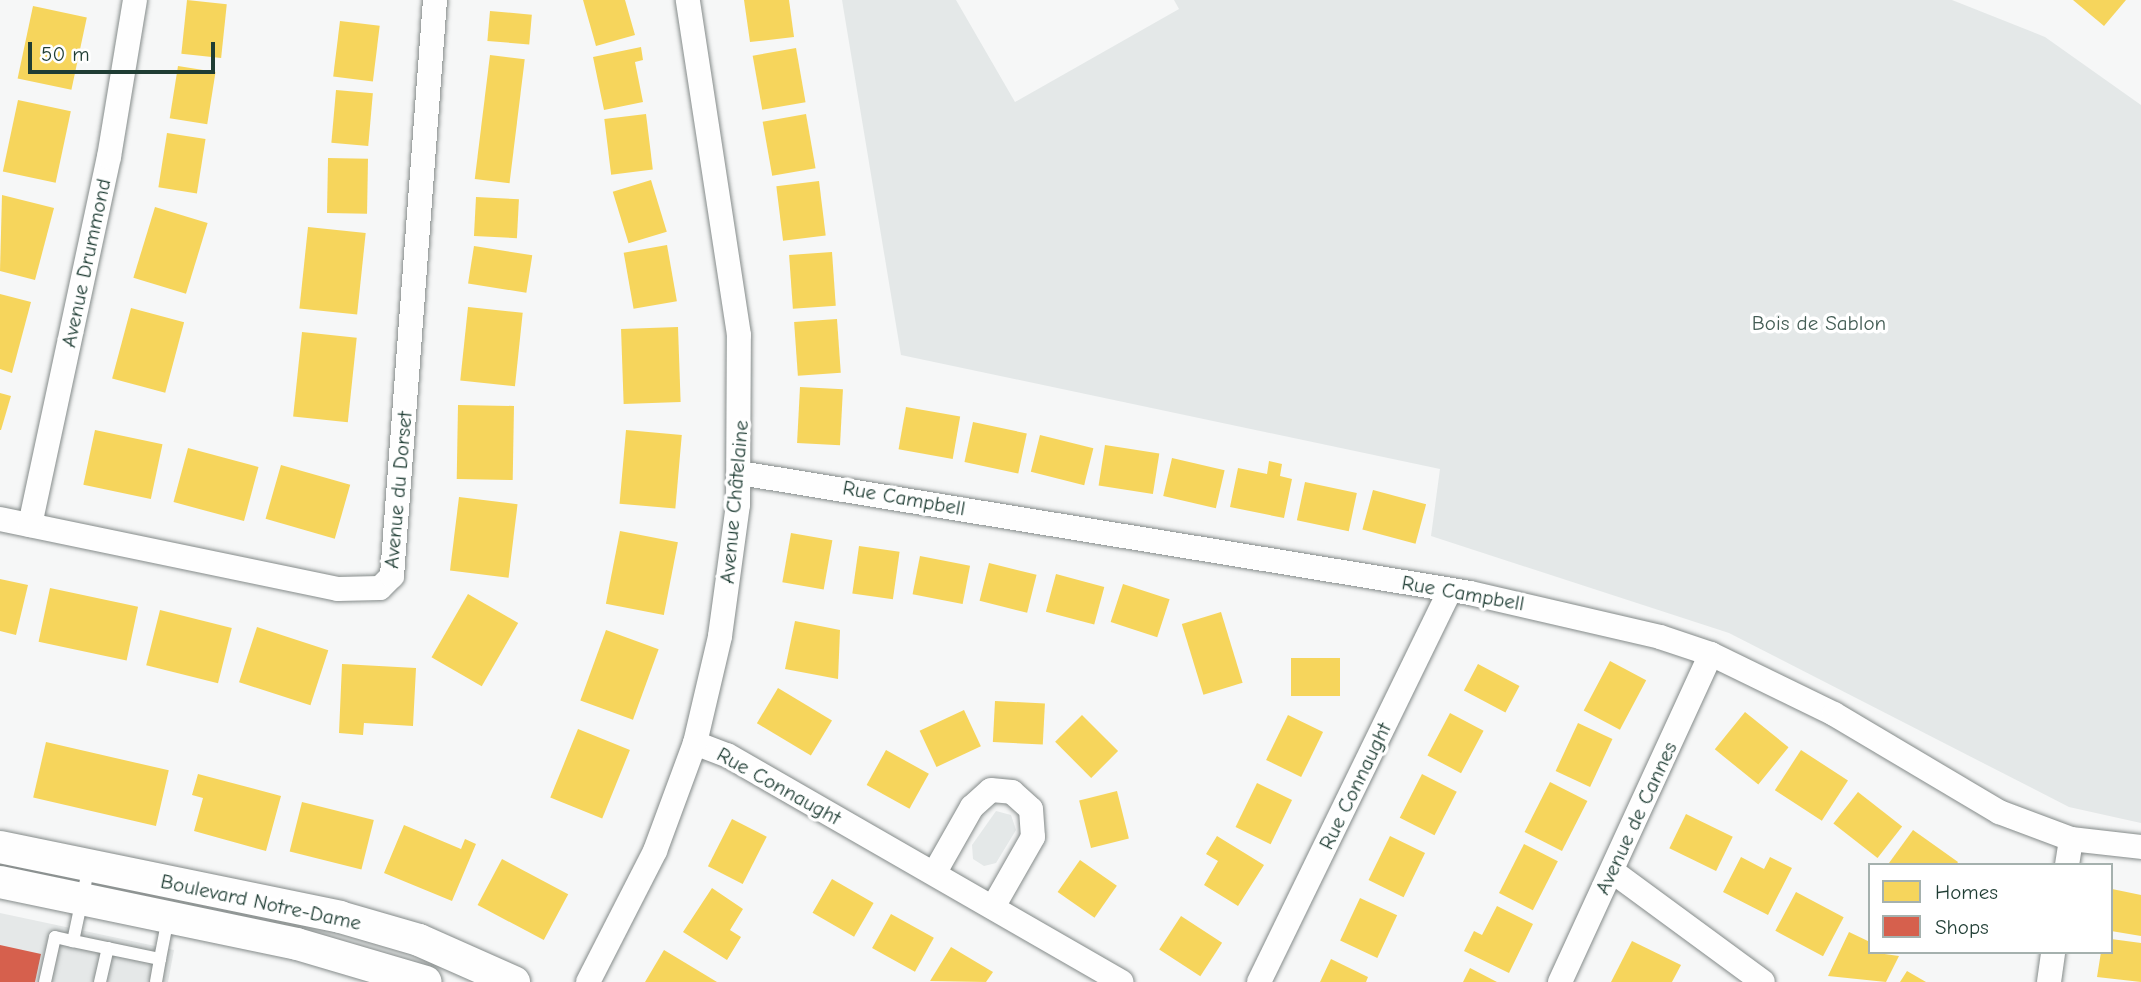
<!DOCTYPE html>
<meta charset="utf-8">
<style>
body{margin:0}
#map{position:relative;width:2141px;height:982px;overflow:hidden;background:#f6f7f7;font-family:"Comic Neue",sans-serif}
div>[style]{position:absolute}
.built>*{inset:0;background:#e5e8e8}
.green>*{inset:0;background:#e4e8e8}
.homes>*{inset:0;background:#f6d55c;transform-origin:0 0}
.shops>*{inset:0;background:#d6604d}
.roads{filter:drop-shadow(0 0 2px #858b8a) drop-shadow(0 0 2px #858b8a)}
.service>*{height:12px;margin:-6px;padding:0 6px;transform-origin:6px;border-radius:6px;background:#fefefe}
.minor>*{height:24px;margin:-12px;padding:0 12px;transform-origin:12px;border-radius:12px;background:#fefefe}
.tertiary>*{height:32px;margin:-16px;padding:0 16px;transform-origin:16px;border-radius:16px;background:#fefefe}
span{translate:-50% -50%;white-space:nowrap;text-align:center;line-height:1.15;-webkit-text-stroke:7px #fff;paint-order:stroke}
.street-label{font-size:21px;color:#1f3d34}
.park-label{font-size:21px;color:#445d55}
.legend{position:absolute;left:1868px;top:863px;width:245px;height:91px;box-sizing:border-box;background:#fff;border:2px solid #a5b1ae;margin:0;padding:9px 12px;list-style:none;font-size:21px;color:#1f3d34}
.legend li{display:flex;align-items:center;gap:14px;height:35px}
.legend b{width:35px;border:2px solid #a5b1ae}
.scale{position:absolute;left:28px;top:42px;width:187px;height:32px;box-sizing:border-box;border:4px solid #1f3d34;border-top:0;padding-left:9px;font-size:21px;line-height:24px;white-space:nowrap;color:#1f3d34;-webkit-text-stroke:5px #fff;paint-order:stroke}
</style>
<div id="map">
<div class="built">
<div style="clip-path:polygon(0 913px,174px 950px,168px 982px,0 982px)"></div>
</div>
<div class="green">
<div style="clip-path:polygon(842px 0,956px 0,1015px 102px,1179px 9px,1174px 0,1952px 0,2045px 37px,2141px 105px,2141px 823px,2069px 807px,1729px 633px,1431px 536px,1440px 469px,901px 355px)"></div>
<div style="clip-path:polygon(996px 811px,1011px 815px,1016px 830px,996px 863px,984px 866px,973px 859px,972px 845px)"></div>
</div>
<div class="homes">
<div style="left:187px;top:0;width:40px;height:54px;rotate:6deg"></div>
<div style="clip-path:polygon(583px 0,625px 0,635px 35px,596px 46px)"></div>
<div style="clip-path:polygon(744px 0,789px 0,794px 37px,750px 42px)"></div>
<div style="clip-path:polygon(2073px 0,2126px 0,2104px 26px)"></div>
<div style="left:33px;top:6px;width:55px;height:74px;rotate:12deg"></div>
<div style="left:490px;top:11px;width:42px;height:30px;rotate:5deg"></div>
<div style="left:340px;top:21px;width:40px;height:56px;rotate:7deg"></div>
<div style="clip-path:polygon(641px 47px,643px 60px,635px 62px,643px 102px,604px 110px,593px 57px)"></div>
<div style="left:796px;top:48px;width:55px;height:44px;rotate:80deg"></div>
<div style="left:490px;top:55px;width:35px;height:125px;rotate:7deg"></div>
<div style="left:178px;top:66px;width:38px;height:53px;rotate:9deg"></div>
<div style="left:336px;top:90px;width:37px;height:53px;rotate:5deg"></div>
<div style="left:18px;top:100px;width:54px;height:73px;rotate:12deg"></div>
<div style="left:646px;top:114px;width:56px;height:42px;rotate:83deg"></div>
<div style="left:806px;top:114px;width:55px;height:44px;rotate:80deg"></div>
<div style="left:167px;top:133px;width:39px;height:55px;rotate:9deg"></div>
<div style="left:328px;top:158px;width:40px;height:55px;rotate:1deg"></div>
<div style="left:651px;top:180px;width:54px;height:40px;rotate:73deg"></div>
<div style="left:819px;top:181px;width:55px;height:43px;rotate:83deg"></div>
<div style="clip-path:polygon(2px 195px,54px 208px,35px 280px,0 271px)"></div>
<div style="left:476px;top:197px;width:43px;height:39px;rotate:3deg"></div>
<div style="left:155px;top:207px;width:55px;height:74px;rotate:17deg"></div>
<div style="left:308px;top:227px;width:58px;height:82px;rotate:6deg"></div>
<div style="left:667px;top:245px;width:57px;height:44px;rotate:80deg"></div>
<div style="left:474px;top:246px;width:59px;height:38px;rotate:9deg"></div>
<div style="left:832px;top:252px;width:54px;height:43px;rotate:86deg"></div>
<div style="clip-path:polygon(0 294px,31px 302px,12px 373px,0 369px)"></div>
<div style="left:468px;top:307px;width:55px;height:74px;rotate:6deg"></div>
<div style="left:131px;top:308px;width:55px;height:73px;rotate:15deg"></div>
<div style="left:837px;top:319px;width:54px;height:43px;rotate:86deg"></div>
<div style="left:678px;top:327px;width:75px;height:57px;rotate:88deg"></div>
<div style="left:302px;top:332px;width:55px;height:85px;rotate:6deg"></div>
<div style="left:800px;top:387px;width:43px;height:56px;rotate:3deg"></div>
<div style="clip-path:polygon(0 393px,11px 396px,1px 430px,0 430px)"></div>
<div style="left:458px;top:405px;width:56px;height:74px;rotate:1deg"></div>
<div style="left:906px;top:407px;width:55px;height:43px;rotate:10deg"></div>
<div style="left:973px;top:422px;width:55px;height:41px;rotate:12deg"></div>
<div style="left:95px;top:430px;width:69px;height:56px;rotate:12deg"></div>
<div style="left:626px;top:430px;width:56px;height:74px;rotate:5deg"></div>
<div style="left:1040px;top:435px;width:55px;height:38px;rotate:14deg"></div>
<div style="left:1105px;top:445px;width:55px;height:41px;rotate:9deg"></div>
<div style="left:188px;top:448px;width:73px;height:56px;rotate:15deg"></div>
<div style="left:1172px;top:458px;width:54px;height:39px;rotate:13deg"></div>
<div style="clip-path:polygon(1269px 461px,1282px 464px,1280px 476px,1292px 479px,1284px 518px,1230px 507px,1238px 468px,1267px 474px)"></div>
<div style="left:281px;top:465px;width:72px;height:56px;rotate:16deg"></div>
<div style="left:1305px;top:482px;width:53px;height:39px;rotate:12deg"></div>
<div style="left:1373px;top:490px;width:55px;height:41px;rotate:15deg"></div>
<div style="left:459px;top:497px;width:59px;height:74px;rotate:7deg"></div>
<div style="left:620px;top:531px;width:59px;height:74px;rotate:11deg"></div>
<div style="left:791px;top:533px;width:42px;height:50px;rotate:10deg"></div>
<div style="left:859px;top:546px;width:41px;height:48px;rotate:8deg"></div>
<div style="left:920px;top:556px;width:51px;height:39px;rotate:11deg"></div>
<div style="left:989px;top:563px;width:49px;height:39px;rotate:14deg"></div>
<div style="left:1056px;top:574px;width:50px;height:39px;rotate:15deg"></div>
<div style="clip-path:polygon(0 579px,28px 585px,16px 635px,0 631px)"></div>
<div style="left:1123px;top:584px;width:49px;height:40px;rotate:18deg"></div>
<div style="left:50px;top:588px;width:90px;height:55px;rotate:12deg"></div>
<div style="left:468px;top:594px;width:58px;height:73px;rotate:30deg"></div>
<div style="left:160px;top:610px;width:74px;height:57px;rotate:14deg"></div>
<div style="left:1221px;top:612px;width:74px;height:41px;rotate:73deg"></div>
<div style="clip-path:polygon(795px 621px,840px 630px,838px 679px,785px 669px)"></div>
<div style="left:257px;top:627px;width:75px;height:58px;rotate:18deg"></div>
<div style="left:606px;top:630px;width:56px;height:75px;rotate:20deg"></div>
<div style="left:1291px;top:658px;width:49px;height:38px"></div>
<div style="left:1610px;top:661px;width:41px;height:56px;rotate:28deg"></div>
<div style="clip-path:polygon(342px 664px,416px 668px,413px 726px,364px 723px,363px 735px,339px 733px)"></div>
<div style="left:1478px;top:664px;width:47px;height:30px;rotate:28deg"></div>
<div style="left:778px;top:688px;width:63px;height:41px;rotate:31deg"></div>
<div style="left:995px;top:701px;width:50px;height:41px;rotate:3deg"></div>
<div style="left:964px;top:710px;width:40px;height:49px;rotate:65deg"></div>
<div style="left:1745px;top:712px;width:56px;height:48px;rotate:39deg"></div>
<div style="left:1450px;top:713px;width:38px;height:48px;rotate:28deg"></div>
<div style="left:1082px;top:715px;width:51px;height:38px;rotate:45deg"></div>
<div style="left:1288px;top:715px;width:39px;height:50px;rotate:26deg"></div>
<div style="left:1578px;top:723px;width:38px;height:53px;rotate:25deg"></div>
<div style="left:578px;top:729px;width:56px;height:74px;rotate:22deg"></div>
<div style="left:46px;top:742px;width:126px;height:57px;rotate:13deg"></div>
<div style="left:886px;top:750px;width:49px;height:40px;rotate:29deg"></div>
<div style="left:1801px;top:750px;width:56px;height:48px;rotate:33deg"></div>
<div style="clip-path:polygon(198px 774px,281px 796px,266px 851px,194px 831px,203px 798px,192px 795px)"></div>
<div style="left:1422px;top:774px;width:39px;height:49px;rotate:27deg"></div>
<div style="left:1550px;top:782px;width:42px;height:56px;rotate:27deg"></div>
<div style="left:1257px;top:783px;width:39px;height:49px;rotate:26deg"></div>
<div style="left:1117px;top:791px;width:49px;height:39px;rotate:76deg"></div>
<div style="left:1858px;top:792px;width:56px;height:40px;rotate:38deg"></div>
<div style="left:302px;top:802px;width:74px;height:51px;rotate:14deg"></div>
<div style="left:1686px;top:814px;width:52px;height:38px;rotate:26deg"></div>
<div style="left:732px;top:819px;width:39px;height:53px;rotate:27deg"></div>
<div style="clip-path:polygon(404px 825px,461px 849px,465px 839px,476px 844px,452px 901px,384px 873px)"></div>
<div style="clip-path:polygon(1913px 830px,1958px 862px,1956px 865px,1889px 863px)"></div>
<div style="clip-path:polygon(1217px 836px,1264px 865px,1238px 906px,1204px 885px,1218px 861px,1206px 854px)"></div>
<div style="left:1390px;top:836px;width:39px;height:49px;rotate:26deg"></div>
<div style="left:1524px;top:844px;width:38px;height:55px;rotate:27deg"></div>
<div style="clip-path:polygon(1741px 857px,1764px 869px,1770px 857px,1792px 868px,1768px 915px,1723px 892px)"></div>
<div style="left:502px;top:859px;width:75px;height:52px;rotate:28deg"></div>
<div style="left:1080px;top:860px;width:45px;height:39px;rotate:35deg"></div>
<div style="left:832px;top:879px;width:48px;height:39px;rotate:30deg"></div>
<div style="clip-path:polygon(712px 888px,743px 909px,730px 930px,741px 937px,727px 960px,683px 932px)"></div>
<div style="clip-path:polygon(2112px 889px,2141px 895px,2141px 936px,2111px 931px)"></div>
<div style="left:1796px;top:892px;width:54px;height:44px;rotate:28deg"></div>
<div style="left:1360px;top:898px;width:41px;height:47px;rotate:25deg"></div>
<div style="clip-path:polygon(1497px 906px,1533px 924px,1509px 973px,1464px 951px,1474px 931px,1482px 935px)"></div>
<div style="left:891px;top:914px;width:49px;height:39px;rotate:29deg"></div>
<div style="left:1181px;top:916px;width:49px;height:40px;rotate:33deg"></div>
<div style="clip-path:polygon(1849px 932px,1870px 942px,1870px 952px,1899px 956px,1886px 982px,1828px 976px)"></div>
<div style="clip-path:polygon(2111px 939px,2141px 943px,2141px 982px,2097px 977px,2101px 952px,2111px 952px)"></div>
<div style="clip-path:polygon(1632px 941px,1681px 965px,1672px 982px,1611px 982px)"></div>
<div style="clip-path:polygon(951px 947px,993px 972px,986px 982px,930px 981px)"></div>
<div style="clip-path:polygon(664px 950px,717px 982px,645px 982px)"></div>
<div style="clip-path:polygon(1331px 959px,1368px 977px,1366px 982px,1320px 982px)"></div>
<div style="clip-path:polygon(1470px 968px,1497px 982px,1463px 982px)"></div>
<div style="clip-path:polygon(1907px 971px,1926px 982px,1900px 982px)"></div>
</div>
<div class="shops">
<div style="clip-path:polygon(0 945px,41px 954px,35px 982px,0 982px)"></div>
</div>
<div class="roads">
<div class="service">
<div style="left:89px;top:866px;width:77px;rotate:102deg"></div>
<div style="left:73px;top:941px;width:89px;rotate:11.7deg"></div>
<div style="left:160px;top:959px;width:23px;rotate:100deg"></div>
<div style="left:160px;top:959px;width:42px;rotate:-79deg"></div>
<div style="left:45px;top:982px;width:46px;rotate:-77.5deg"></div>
<div style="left:55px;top:937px;width:18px;rotate:13deg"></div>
<div style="left:100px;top:982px;width:35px;rotate:-77deg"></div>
</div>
<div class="minor">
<div style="left:740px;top:473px;width:740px;rotate:9.33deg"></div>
<div style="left:1470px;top:593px;width:195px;rotate:13deg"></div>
<div style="left:1660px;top:637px;width:54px;rotate:18.4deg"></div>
<div style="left:1711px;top:654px;width:137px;rotate:26deg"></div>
<div style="left:1834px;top:714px;width:192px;rotate:30.7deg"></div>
<div style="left:1999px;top:812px;width:77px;rotate:20.6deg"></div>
<div style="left:2071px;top:839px;width:70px;rotate:6.5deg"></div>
<div style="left:0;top:519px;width:345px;rotate:11.7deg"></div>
<div style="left:338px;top:589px;width:42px;rotate:-1.4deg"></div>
<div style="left:380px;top:588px;width:17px;rotate:-45deg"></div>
<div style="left:392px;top:576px;width:578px;rotate:-85.73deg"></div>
<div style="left:30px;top:525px;width:376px;rotate:-77.9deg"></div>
<div style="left:109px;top:157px;width:159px;rotate:-80.6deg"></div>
<div style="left:695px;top:743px;width:34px;rotate:21deg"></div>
<div style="left:727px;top:755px;width:455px;rotate:29.9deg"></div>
<div style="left:2067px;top:865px;width:26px;rotate:-81deg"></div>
<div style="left:1612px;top:871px;width:187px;rotate:36.3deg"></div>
<div style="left:935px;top:872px;width:75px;rotate:-60.4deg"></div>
<div style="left:972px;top:807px;width:25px;rotate:-42deg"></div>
<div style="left:991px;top:790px;width:21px;rotate:5deg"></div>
<div style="left:1012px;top:792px;width:25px;rotate:42deg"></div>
<div style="left:1031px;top:809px;width:28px;rotate:86deg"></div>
<div style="left:1033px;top:837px;width:81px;rotate:119.7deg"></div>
<div style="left:588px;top:982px;width:147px;rotate:-62.9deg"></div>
<div style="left:655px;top:851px;width:115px;rotate:-69.7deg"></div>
<div style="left:695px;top:743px;width:110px;rotate:-76.8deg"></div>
<div style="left:720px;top:636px;width:132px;rotate:-82.2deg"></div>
<div style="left:738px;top:505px;width:170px;rotate:-89.7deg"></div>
<div style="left:739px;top:335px;width:339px;rotate:-98.7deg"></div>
<div style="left:1259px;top:982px;width:436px;rotate:-64deg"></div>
<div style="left:1560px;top:982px;width:361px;rotate:-65.3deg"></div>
<div style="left:2049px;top:982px;width:30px;rotate:-82deg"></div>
</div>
<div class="tertiary">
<div style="left:0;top:847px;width:347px;rotate:11.6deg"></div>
<div style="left:340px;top:917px;width:82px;rotate:16.2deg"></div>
<div style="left:419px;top:940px;width:104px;rotate:23.9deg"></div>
<div style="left:0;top:882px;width:303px;rotate:11.8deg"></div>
<div style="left:297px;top:944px;width:134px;rotate:16.4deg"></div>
</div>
</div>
<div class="street-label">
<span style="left:86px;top:263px;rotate:-78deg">Avenue Drummond</span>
<span style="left:398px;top:490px;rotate:-85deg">Avenue du Dorset</span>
<span style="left:904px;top:498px;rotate:10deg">Rue Campbell</span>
<span style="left:734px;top:502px;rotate:-85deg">Avenue Châtelaine</span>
<span style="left:1463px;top:593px;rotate:10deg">Rue Campbell</span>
<span style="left:779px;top:786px;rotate:29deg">Rue Connaught</span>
<span style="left:1355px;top:786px;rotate:-64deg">Rue Connaught</span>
<span style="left:1636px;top:818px;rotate:-65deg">Avenue de Cannes</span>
<span style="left:261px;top:902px;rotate:12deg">Boulevard Notre-Dame</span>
</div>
<div class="park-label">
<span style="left:1819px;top:323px">Bois de Sablon</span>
</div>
<ul class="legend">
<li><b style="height:19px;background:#f6d55c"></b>Homes</li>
<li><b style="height:19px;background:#d6604d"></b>Shops</li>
</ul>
<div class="scale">50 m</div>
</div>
